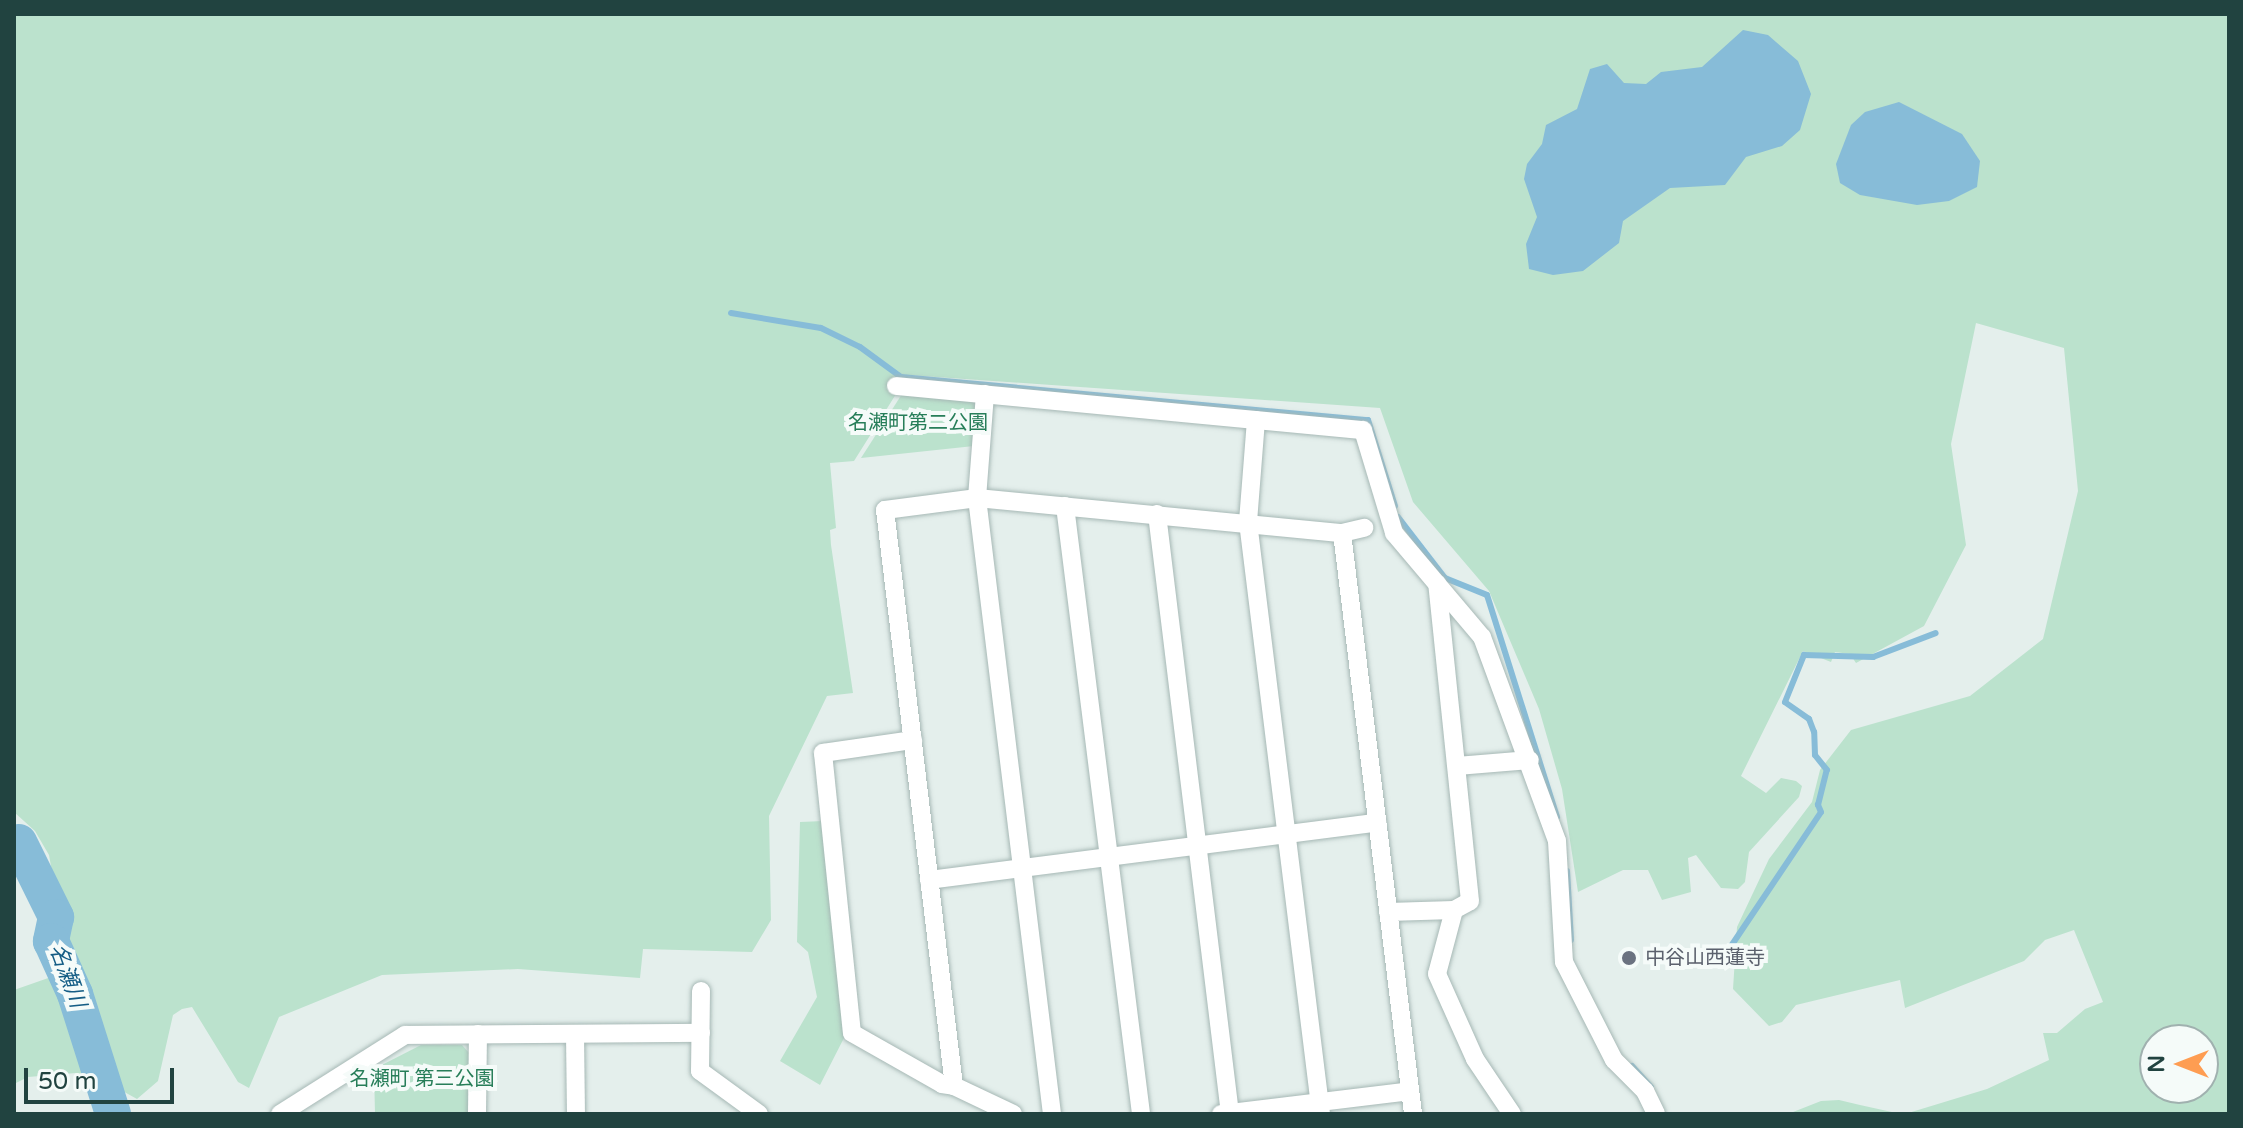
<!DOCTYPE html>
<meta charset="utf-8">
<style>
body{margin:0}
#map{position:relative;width:2243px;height:1128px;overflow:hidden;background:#e4efec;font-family:"Varela Round","Noto Sans JP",sans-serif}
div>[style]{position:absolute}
.green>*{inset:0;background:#bbe2cd}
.water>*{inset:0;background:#87bcd8}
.stream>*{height:6px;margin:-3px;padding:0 3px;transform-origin:3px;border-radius:3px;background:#87bcd8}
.river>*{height:36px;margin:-18px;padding:0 18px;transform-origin:18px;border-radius:18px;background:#87bcd8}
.roads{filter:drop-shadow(0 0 2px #a6b8b5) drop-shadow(0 0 2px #a6b8b5)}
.minor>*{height:18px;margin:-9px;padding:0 9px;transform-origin:9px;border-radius:9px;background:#fff}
.dots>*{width:22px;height:22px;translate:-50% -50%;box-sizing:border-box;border:4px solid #f5fbf9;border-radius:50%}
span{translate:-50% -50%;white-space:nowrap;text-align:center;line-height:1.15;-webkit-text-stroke:8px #f5fbf9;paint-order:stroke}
.park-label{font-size:20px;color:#277e59}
.worship-label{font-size:20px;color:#5b616d}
.left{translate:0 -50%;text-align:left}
.water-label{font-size:22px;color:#155d85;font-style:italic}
.frame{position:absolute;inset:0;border:16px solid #214340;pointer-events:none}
.north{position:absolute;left:2139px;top:1024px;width:80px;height:80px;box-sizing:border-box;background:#f5fbf9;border:2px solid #a0b1af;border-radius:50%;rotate:270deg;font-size:22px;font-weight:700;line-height:32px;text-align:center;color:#214340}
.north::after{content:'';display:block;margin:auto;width:28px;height:36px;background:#fe9d52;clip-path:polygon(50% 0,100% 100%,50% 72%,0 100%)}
.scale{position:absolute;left:24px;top:1068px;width:150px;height:36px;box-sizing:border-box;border:4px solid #214340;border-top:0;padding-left:10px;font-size:24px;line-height:28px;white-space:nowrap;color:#214340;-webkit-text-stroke:6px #f5fbf9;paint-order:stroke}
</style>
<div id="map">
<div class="green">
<div style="clip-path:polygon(evenodd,14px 14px,2229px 14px,2229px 1114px,1905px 1114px,1987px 1089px,2049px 1060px,2043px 1033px,2057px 1033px,2085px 1009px,2103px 1002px,2074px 930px,2045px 940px,2024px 961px,1905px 1008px,1900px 980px,1796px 1005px,1782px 1022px,1769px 1026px,1733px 989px,1737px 927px,1769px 859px,1812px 802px,1820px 770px,1851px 730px,1970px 696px,2043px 639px,2078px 491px,2064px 348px,1976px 323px,1951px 444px,1966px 545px,1924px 626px,1856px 663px,1850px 654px,1835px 652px,1831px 662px,1803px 651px,1741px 776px,1766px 793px,1781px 778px,1796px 781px,1802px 786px,1799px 797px,1749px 852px,1745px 882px,1738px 889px,1721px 888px,1696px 855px,1688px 858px,1691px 892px,1662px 900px,1648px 870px,1623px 870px,1578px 892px,1562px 789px,1539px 709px,1489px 591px,1413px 502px,1380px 408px,908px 375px,854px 461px,830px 463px,836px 528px,830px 530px,831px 545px,853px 693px,827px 696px,769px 816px,771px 920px,752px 952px,643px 949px,640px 978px,518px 969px,382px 975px,279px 1017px,249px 1088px,238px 1082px,192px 1007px,182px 1009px,173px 1015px,158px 1081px,137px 1099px,119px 1089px,64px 939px,49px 855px,35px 831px,14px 812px,14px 14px,2155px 1040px,2203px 1040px,2203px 1088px,2155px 1088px,2155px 1040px)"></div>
<div style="clip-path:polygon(902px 394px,977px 400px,974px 446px,861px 458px)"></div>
<div style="clip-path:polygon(824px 821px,846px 1034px,820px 1085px,780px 1061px,817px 997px,808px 952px,797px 942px,800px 822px)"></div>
<div style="clip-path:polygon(54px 976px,76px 1020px,94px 1081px,76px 1073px,28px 1077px,14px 1084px,14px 990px)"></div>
<div style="clip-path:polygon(421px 1045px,462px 1045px,470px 1054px,470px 1114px,375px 1114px,374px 1069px)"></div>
<div style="clip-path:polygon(1839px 1100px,1860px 1105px,1901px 1114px,1788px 1114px,1821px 1101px)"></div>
</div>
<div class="water">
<div style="clip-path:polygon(1743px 30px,1768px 35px,1798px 61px,1811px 94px,1800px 130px,1782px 146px,1746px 157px,1725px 185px,1670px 188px,1623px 221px,1619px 243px,1583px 271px,1553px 275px,1529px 269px,1526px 244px,1537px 217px,1524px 179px,1527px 164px,1542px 144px,1546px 125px,1577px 109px,1590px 69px,1607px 64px,1624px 83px,1646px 84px,1661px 72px,1702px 67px)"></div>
<div style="clip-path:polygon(1899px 102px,1962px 134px,1980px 161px,1977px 187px,1949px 201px,1917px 205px,1860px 195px,1840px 183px,1836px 164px,1851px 125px,1865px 112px)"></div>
</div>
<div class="stream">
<div style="left:731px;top:313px;width:91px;rotate:9.5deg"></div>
<div style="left:821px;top:328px;width:43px;rotate:26deg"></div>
<div style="left:860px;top:347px;width:51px;rotate:36.2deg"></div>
<div style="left:901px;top:377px;width:469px;rotate:5.3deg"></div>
<div style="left:1368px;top:420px;width:90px;rotate:72.6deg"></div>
<div style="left:1398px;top:517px;width:77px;rotate:52.4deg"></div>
<div style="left:1445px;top:578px;width:45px;rotate:22deg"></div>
<div style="left:1487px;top:595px;width:233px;rotate:72.5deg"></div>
<div style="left:14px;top:842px;width:5px"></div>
<div style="left:1567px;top:871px;width:69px;rotate:86.7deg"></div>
<div style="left:1721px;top:961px;width:179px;rotate:-56.1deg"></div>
<div style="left:1821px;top:812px;width:8px;rotate:-113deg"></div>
<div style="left:1818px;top:805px;width:36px;rotate:-76deg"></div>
<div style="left:1827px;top:770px;width:19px;rotate:-129deg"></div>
<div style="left:1815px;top:755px;width:23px;rotate:-92deg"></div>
<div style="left:1814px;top:732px;width:14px;rotate:-111deg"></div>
<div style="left:1809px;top:719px;width:29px;rotate:-145deg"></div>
<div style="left:1785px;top:702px;width:51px;rotate:-68deg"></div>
<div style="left:1804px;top:655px;width:69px;rotate:1.7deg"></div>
<div style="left:1873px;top:657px;width:67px;rotate:-20.9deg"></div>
<div style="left:1632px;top:1066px;width:28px;rotate:48deg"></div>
</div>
<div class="river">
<div style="left:19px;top:842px;width:84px;rotate:63.7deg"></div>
<div style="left:56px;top:917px;width:25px;rotate:102deg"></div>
<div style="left:51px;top:941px;width:58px;rotate:65.6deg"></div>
<div style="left:75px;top:994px;width:126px;rotate:72.4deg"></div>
</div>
<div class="roads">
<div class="minor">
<div style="left:896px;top:386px;width:469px;rotate:5.4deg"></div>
<div style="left:1363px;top:430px;width:108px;rotate:73.2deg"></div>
<div style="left:1394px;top:533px;width:136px;rotate:49.8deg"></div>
<div style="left:1482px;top:637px;width:217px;rotate:69.8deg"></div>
<div style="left:1557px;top:841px;width:121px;rotate:86.7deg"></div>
<div style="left:1564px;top:962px;width:110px;rotate:63deg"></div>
<div style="left:1614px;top:1060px;width:44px;rotate:45deg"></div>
<div style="left:1645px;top:1091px;width:25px;rotate:64deg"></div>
<div style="left:985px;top:394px;width:104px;rotate:94.4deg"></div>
<div style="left:977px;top:498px;width:621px;rotate:83.06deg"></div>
<div style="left:1256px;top:420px;width:102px;rotate:94.5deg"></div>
<div style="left:1248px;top:522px;width:596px;rotate:82.97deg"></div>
<div style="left:1065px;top:506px;width:613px;rotate:82.87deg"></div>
<div style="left:1157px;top:514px;width:604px;rotate:83.06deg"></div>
<div style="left:1342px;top:533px;width:585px;rotate:83.03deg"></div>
<div style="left:913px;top:740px;width:91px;rotate:171.8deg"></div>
<div style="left:823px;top:753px;width:281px;rotate:84.1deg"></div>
<div style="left:852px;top:1033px;width:103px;rotate:29.5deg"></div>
<div style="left:942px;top:1084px;width:12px;rotate:9deg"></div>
<div style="left:1457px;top:766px;width:73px;rotate:-4.7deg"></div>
<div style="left:929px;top:880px;width:452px;rotate:-7.3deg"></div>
<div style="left:1454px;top:910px;width:66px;rotate:104.9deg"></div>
<div style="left:1437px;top:974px;width:93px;rotate:65.9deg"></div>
<div style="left:1475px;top:1059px;width:66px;rotate:56.1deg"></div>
<div style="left:1388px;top:912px;width:66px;rotate:-1.7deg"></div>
<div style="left:1454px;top:910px;width:18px;rotate:-29deg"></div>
<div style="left:1470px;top:901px;width:319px;rotate:-95.9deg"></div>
<div style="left:701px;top:991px;width:80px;rotate:90.7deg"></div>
<div style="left:700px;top:1071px;width:73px;rotate:36.1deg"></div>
<div style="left:575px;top:1034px;width:80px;rotate:89.3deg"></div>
<div style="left:280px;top:1114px;width:148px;rotate:-32.3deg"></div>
<div style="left:405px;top:1035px;width:296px;rotate:-0.4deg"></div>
<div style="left:477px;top:1114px;width:80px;rotate:-89.3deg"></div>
<div style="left:1013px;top:1114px;width:65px;rotate:-154.6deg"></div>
<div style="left:954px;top:1086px;width:580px;rotate:-96.83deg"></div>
<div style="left:885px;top:510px;width:93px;rotate:-7.4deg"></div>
<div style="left:977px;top:498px;width:367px;rotate:5.5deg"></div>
<div style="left:1342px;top:533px;width:23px;rotate:-13deg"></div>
<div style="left:1221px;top:1114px;width:190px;rotate:-6.9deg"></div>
</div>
</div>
<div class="dots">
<div style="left:1629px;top:958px;background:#6b7280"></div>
</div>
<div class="park-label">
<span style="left:918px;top:423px">名瀬町第二公園</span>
<span style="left:422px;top:1079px">名瀬町 第三公園</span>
</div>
<div class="worship-label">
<span class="left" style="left:1645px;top:958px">中谷山西蓮寺</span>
</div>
<div class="water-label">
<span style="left:67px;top:976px;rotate:70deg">名瀬川</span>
</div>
<div class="frame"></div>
<div class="north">N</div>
<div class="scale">50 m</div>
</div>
